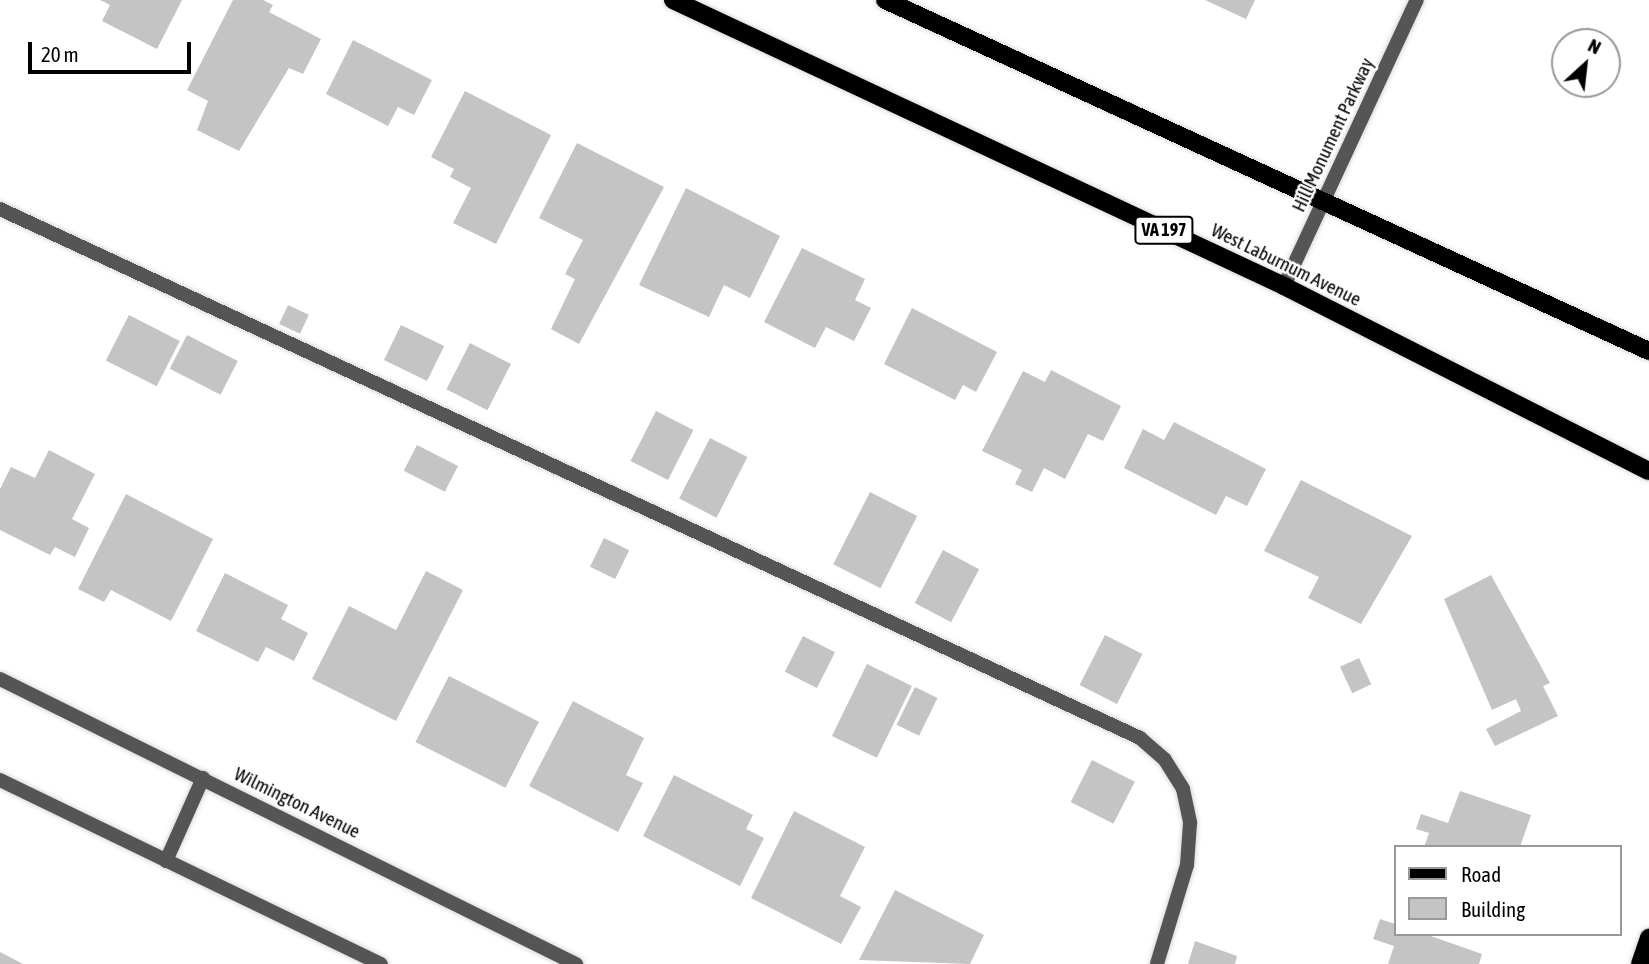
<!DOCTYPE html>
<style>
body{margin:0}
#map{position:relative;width:1649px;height:964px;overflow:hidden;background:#fff;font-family:"Asap Condensed",sans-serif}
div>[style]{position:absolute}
.building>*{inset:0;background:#c4c4c4;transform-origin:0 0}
.roads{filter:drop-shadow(0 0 2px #dbdbdb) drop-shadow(0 0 2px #dbdbdb)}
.lane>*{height:14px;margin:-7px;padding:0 7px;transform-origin:7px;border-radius:7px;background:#555}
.street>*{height:14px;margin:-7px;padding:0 7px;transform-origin:7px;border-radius:7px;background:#555}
.primary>*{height:18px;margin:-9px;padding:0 9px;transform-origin:9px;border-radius:9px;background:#000}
span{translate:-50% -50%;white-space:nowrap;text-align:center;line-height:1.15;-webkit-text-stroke:5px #fff;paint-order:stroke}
.shield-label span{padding:2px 5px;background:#fff;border:2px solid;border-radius:5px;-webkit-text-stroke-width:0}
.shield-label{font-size:18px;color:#000;font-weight:700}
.street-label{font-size:19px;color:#000}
.legend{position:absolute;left:1394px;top:845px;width:228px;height:91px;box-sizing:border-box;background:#fff;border:2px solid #999;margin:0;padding:9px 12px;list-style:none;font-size:21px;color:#000}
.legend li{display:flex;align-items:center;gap:14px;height:35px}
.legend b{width:35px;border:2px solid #999}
.north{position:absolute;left:1551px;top:28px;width:70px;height:70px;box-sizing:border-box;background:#fff;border:2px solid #999;border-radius:50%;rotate:27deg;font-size:19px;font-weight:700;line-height:28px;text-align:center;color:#000}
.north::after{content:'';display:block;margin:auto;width:24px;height:32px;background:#000;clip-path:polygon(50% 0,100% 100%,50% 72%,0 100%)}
.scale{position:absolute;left:28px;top:42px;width:163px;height:32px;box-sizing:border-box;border:4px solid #000;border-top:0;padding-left:9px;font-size:21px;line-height:24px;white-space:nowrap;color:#000;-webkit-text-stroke:5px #fff;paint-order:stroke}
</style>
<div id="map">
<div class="building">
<div style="clip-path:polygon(100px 0,182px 0,157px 49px,102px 21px,110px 5px)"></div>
<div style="clip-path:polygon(233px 0,263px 0,273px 5px,269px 12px,321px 39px,303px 74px,289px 68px,239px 151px,197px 130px,208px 101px,187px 90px)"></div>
<div style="clip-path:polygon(1205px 0,1255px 0,1246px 19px)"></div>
<div style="clip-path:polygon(353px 40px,432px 80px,414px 115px,398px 107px,388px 126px,326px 94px)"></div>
<div style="clip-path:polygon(465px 91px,551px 135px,496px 244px,453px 223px,471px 188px,450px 177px,454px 169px,431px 157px)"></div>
<div style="clip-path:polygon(577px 143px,664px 187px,579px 344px,551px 329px,575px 279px,565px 274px,583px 240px,539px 218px)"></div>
<div style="clip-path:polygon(686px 188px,780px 236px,750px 298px,724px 285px,709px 317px,639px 285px)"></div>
<div style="clip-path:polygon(802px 248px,865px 279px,855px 300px,871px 308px,854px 341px,826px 327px,815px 348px,764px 322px)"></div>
<div style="left:288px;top:305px;width:23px;height:21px;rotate:25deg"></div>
<div style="clip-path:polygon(912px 308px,997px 352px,976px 392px,963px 385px,955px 400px,884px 364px)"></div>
<div style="left:129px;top:315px;width:57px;height:51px;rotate:27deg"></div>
<div style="left:401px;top:325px;width:48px;height:39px;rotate:26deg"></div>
<div style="left:187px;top:335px;width:57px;height:38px;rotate:27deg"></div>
<div style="left:470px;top:343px;width:46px;height:52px;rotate:27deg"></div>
<div style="clip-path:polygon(1051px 370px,1121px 406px,1103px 441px,1088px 434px,1065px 479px,1044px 468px,1032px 492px,1015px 484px,1022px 470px,982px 451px,1023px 371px,1045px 382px)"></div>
<div style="left:656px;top:411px;width:42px;height:56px;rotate:27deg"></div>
<div style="clip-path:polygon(1174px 422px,1266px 469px,1247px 506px,1226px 496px,1216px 515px,1124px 468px,1143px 429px,1164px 440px)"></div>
<div style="left:710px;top:438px;width:42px;height:68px;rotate:27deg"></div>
<div style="left:417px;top:445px;width:46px;height:29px;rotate:27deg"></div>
<div style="clip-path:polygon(49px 450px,95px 474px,72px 519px,89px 528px,75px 557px,55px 547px,50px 555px,0 530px,0 489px,11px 467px,35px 478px)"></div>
<div style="clip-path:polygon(1301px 480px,1412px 536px,1361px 624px,1308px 598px,1319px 577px,1264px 551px)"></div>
<div style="left:870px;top:492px;width:53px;height:81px;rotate:27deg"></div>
<div style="clip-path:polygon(126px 494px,213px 539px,171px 621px,111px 590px,104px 602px,78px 589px)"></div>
<div style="left:604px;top:538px;width:28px;height:32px;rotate:26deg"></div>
<div style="left:943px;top:550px;width:41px;height:60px;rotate:28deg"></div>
<div style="clip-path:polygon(426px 571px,463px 590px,396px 721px,312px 679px,349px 606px,396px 630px)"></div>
<div style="clip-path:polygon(225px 573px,288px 605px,281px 619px,308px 633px,294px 661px,266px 647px,258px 662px,196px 631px)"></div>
<div style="clip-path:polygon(1491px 575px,1550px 683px,1543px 686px,1558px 716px,1495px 746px,1486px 729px,1521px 711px,1516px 699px,1492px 710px,1444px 599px)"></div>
<div style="left:1105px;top:635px;width:42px;height:56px;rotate:27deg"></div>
<div style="left:803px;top:636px;width:36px;height:40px;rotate:27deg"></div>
<div style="left:1359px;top:658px;width:29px;height:21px;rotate:65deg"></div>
<div style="left:867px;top:664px;width:50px;height:80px;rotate:26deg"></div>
<div style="left:449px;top:676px;width:101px;height:74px;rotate:27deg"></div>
<div style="left:915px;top:687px;width:25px;height:42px;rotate:26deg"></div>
<div style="clip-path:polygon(573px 701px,644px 738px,626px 775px,643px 783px,618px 832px,529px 786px)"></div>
<div style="left:1092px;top:760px;width:48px;height:47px;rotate:27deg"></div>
<div style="clip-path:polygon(674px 775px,753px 815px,746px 829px,764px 838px,740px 886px,643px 836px)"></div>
<div style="clip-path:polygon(1460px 791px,1531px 815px,1520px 847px,1424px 847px,1429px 833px,1416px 829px,1421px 814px,1448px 823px)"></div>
<div style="clip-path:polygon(794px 811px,865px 847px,840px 896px,861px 907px,841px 944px,751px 898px)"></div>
<div style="clip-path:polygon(895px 890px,984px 935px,970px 964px,859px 960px)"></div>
<div style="clip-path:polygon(1380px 919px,1395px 924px,1395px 934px,1425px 934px,1482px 954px,1479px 964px,1388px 964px,1394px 946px,1373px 939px)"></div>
<div style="clip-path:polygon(1195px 941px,1237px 956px,1235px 964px,1188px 964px)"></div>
<div style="clip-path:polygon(0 952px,23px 964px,0 964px)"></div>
</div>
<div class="roads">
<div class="lane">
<div style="left:0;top:209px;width:1257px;rotate:24.89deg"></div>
<div style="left:1140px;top:738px;width:33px;rotate:41deg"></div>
<div style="left:1165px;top:760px;width:34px;rotate:58deg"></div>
<div style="left:1183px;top:789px;width:35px;rotate:78deg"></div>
<div style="left:1190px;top:823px;width:42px;rotate:94.1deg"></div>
<div style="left:1187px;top:865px;width:103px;rotate:106.9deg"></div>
</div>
<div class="street">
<div style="left:1284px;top:286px;width:315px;rotate:-65.1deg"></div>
<div style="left:0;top:679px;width:643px;rotate:26.33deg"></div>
<div style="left:0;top:780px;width:423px;rotate:25.8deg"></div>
<div style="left:166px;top:861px;width:91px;rotate:-66deg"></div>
</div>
<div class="primary">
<div style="left:673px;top:0;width:675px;rotate:25.08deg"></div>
<div style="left:1284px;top:286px;width:409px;rotate:26.9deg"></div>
<div style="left:885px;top:0;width:841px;rotate:24.68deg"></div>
<div style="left:1640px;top:964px;width:28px;rotate:-71deg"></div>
</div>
</div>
<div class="shield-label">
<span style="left:1164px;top:230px">VA 197</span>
</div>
<div class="street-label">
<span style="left:1333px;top:135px;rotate:-65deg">Hill Monument Parkway</span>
<span style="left:1286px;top:265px;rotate:26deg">West Laburnum Avenue</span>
<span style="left:297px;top:803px;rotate:26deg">Wilmington Avenue</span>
</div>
<ul class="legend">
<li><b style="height:9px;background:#000"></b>Road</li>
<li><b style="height:19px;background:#c4c4c4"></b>Building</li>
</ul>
<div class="north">N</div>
<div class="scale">20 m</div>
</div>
